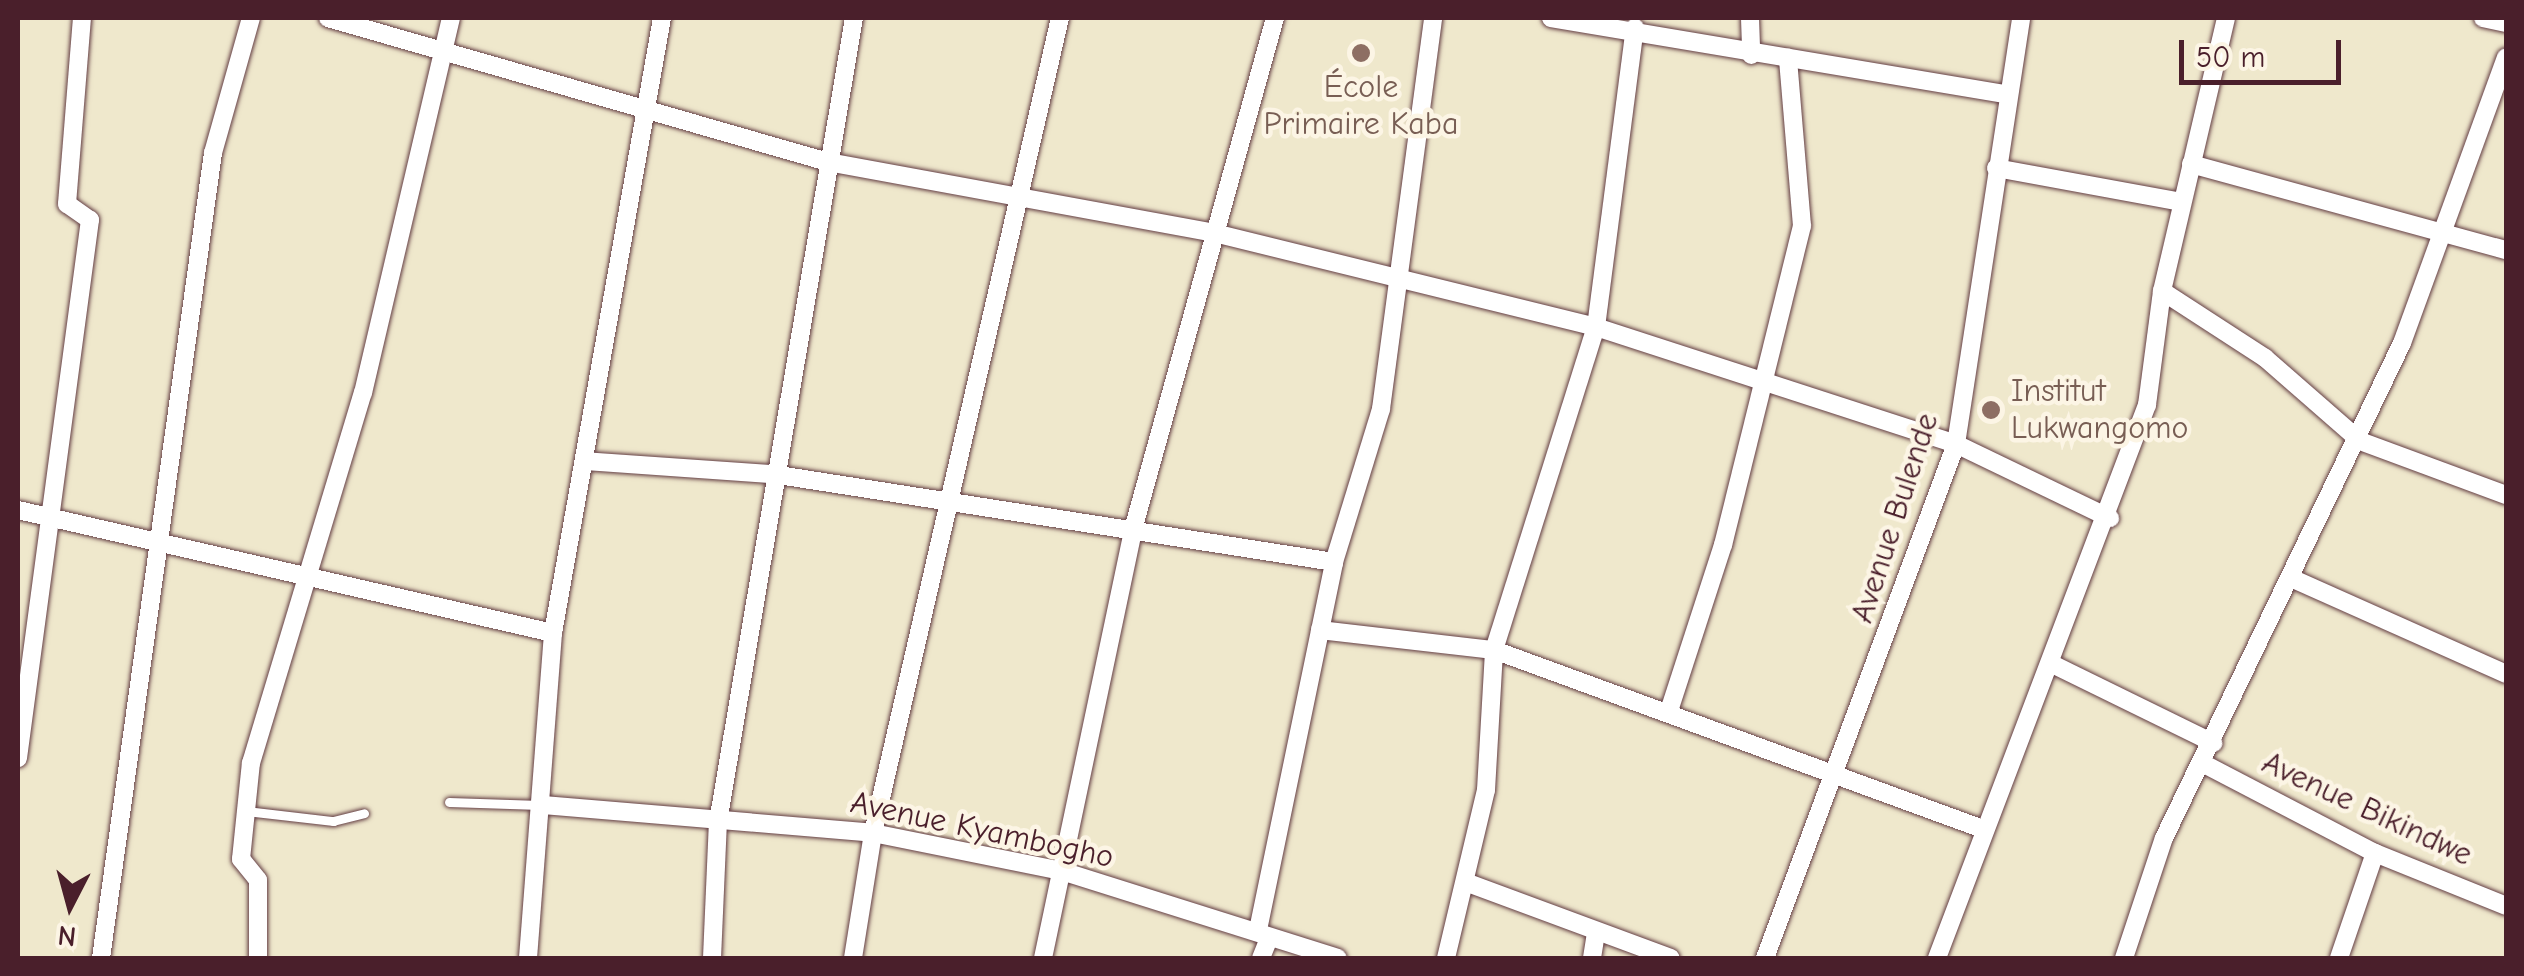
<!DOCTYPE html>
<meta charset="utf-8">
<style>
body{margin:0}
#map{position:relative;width:2524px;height:976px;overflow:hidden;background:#efe8cc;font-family:"Comic Neue",sans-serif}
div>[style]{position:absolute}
.roads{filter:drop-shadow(0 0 2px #633d43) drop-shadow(0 0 2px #633d43)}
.service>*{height:9px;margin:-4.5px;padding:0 4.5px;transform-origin:4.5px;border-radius:4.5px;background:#fff}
.minor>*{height:18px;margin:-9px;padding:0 9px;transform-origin:9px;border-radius:9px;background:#fff}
.dots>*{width:28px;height:28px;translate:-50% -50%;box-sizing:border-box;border:5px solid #fcf5e5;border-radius:50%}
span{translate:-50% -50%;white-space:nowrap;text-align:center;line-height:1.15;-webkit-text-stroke:9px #fcf5e5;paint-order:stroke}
.education-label{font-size:32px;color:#785e54}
.left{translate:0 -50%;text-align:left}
.street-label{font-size:32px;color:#4a1f2b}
.frame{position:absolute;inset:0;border:20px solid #4a1f2b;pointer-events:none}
.north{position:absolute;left:20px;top:856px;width:100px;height:100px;-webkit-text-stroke:8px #fcf5e5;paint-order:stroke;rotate:186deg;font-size:28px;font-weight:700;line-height:40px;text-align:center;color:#4a1f2b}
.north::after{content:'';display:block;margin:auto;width:35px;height:45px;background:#4a1f2b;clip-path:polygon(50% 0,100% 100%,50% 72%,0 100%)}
.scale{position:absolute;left:2179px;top:40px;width:162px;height:45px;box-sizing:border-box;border:5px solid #4a1f2b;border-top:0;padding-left:12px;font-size:30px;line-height:35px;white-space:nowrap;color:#4a1f2b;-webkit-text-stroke:8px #fcf5e5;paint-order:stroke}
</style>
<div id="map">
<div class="roads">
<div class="service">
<div style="left:449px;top:802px;width:91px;rotate:1.9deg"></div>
<div style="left:246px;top:811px;width:88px;rotate:6.6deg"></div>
<div style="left:333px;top:821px;width:32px;rotate:-14deg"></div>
</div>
<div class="minor">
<div style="left:328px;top:18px;width:520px;rotate:16.07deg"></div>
<div style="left:828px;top:162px;width:392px;rotate:10.4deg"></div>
<div style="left:1214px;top:233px;width:393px;rotate:13.8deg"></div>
<div style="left:1596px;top:327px;width:379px;rotate:18deg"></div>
<div style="left:1956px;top:444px;width:171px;rotate:25.7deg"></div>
<div style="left:1551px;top:18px;width:462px;rotate:9.5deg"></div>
<div style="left:1750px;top:18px;width:37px;rotate:88deg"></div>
<div style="left:2483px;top:18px;width:24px;rotate:12deg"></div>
<div style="left:2191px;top:164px;width:327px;rotate:15.3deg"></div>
<div style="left:1996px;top:168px;width:188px;rotate:10.4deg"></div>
<div style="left:2162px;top:291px;width:123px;rotate:33deg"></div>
<div style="left:2265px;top:358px;width:126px;rotate:41.1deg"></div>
<div style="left:2360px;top:441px;width:156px;rotate:20.3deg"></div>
<div style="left:584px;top:461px;width:188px;rotate:4deg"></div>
<div style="left:772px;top:474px;width:569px;rotate:8.9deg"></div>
<div style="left:18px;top:510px;width:549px;rotate:12.95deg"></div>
<div style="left:2293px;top:579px;width:233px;rotate:24deg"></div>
<div style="left:1320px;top:630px;width:175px;rotate:6.6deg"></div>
<div style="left:1494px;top:650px;width:521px;rotate:20.11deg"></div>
<div style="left:2050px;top:663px;width:182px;rotate:26.1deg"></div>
<div style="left:1669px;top:711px;width:175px;rotate:-72deg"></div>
<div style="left:1723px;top:545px;width:329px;rotate:-76.1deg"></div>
<div style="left:1802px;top:226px;width:169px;rotate:-94.8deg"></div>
<div style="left:18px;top:758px;width:543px;rotate:-82.38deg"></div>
<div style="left:90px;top:220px;width:28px;rotate:-145deg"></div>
<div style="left:67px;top:204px;width:187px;rotate:-85.4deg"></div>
<div style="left:2202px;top:763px;width:195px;rotate:27.5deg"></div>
<div style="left:2375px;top:853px;width:141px;rotate:22deg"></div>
<div style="left:543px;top:805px;width:331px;rotate:4.8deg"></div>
<div style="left:873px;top:833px;width:193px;rotate:11.4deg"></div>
<div style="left:1062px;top:871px;width:289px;rotate:17.5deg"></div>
<div style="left:1468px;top:883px;width:216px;rotate:20.3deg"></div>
<div style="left:1258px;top:930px;width:376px;rotate:-78.3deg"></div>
<div style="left:1334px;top:562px;width:160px;rotate:-72.9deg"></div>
<div style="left:1381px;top:409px;width:394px;rotate:-82.4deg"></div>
<div style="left:101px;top:958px;width:813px;rotate:-82.08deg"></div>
<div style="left:213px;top:153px;width:140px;rotate:-74.3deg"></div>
<div style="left:258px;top:958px;width:78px;rotate:-90deg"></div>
<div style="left:258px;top:880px;width:27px;rotate:-129deg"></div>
<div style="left:241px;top:859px;width:97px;rotate:-84.1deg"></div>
<div style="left:251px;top:763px;width:387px;rotate:-73.2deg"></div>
<div style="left:363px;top:393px;width:385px;rotate:-76.8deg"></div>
<div style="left:528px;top:958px;width:326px;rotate:-85.6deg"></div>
<div style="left:553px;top:633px;width:625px;rotate:-79.95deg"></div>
<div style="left:712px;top:958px;width:136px;rotate:-87.5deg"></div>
<div style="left:718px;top:822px;width:815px;rotate:-80.4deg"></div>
<div style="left:853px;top:958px;width:127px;rotate:-80.9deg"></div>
<div style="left:873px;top:833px;width:836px;rotate:-77.08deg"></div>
<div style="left:1043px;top:958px;width:441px;rotate:-78.1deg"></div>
<div style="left:1134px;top:526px;width:527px;rotate:-74.49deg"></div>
<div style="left:1261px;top:958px;width:22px;rotate:-68deg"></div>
<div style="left:1446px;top:958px;width:173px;rotate:-76.6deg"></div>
<div style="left:1486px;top:790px;width:140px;rotate:-86.7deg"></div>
<div style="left:1494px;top:650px;width:339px;rotate:-72.5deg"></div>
<div style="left:1596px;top:327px;width:302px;rotate:-82.6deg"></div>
<div style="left:1592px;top:958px;width:25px;rotate:-81deg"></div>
<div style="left:1765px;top:958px;width:548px;rotate:-69.62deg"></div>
<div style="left:1956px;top:444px;width:431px;rotate:-81.3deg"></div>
<div style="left:1937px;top:958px;width:592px;rotate:-69.21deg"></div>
<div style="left:2147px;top:405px;width:115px;rotate:-82.5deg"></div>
<div style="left:2162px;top:291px;width:280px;rotate:-76.8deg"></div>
<div style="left:2124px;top:958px;width:126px;rotate:-71.6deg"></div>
<div style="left:2164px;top:838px;width:549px;rotate:-64.32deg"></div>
<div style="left:2402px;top:343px;width:304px;rotate:-70deg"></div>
<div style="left:2339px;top:958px;width:111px;rotate:-71.1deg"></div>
</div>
</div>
<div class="dots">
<div style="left:1361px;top:53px;background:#8d6e63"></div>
<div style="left:1991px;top:410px;background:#8d6e63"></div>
</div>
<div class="education-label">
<span style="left:1361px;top:106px">École<br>Primaire Kaba</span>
<span class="left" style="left:2011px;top:410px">Institut<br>Lukwangomo</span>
</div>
<div class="street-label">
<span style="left:1895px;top:518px;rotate:-72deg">Avenue Bulende</span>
<span style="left:2367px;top:809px;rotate:25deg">Avenue Bikindwe</span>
<span style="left:982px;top:830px;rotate:12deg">Avenue Kyambogho</span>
</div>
<div class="frame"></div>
<div class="north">N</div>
<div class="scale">50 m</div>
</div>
